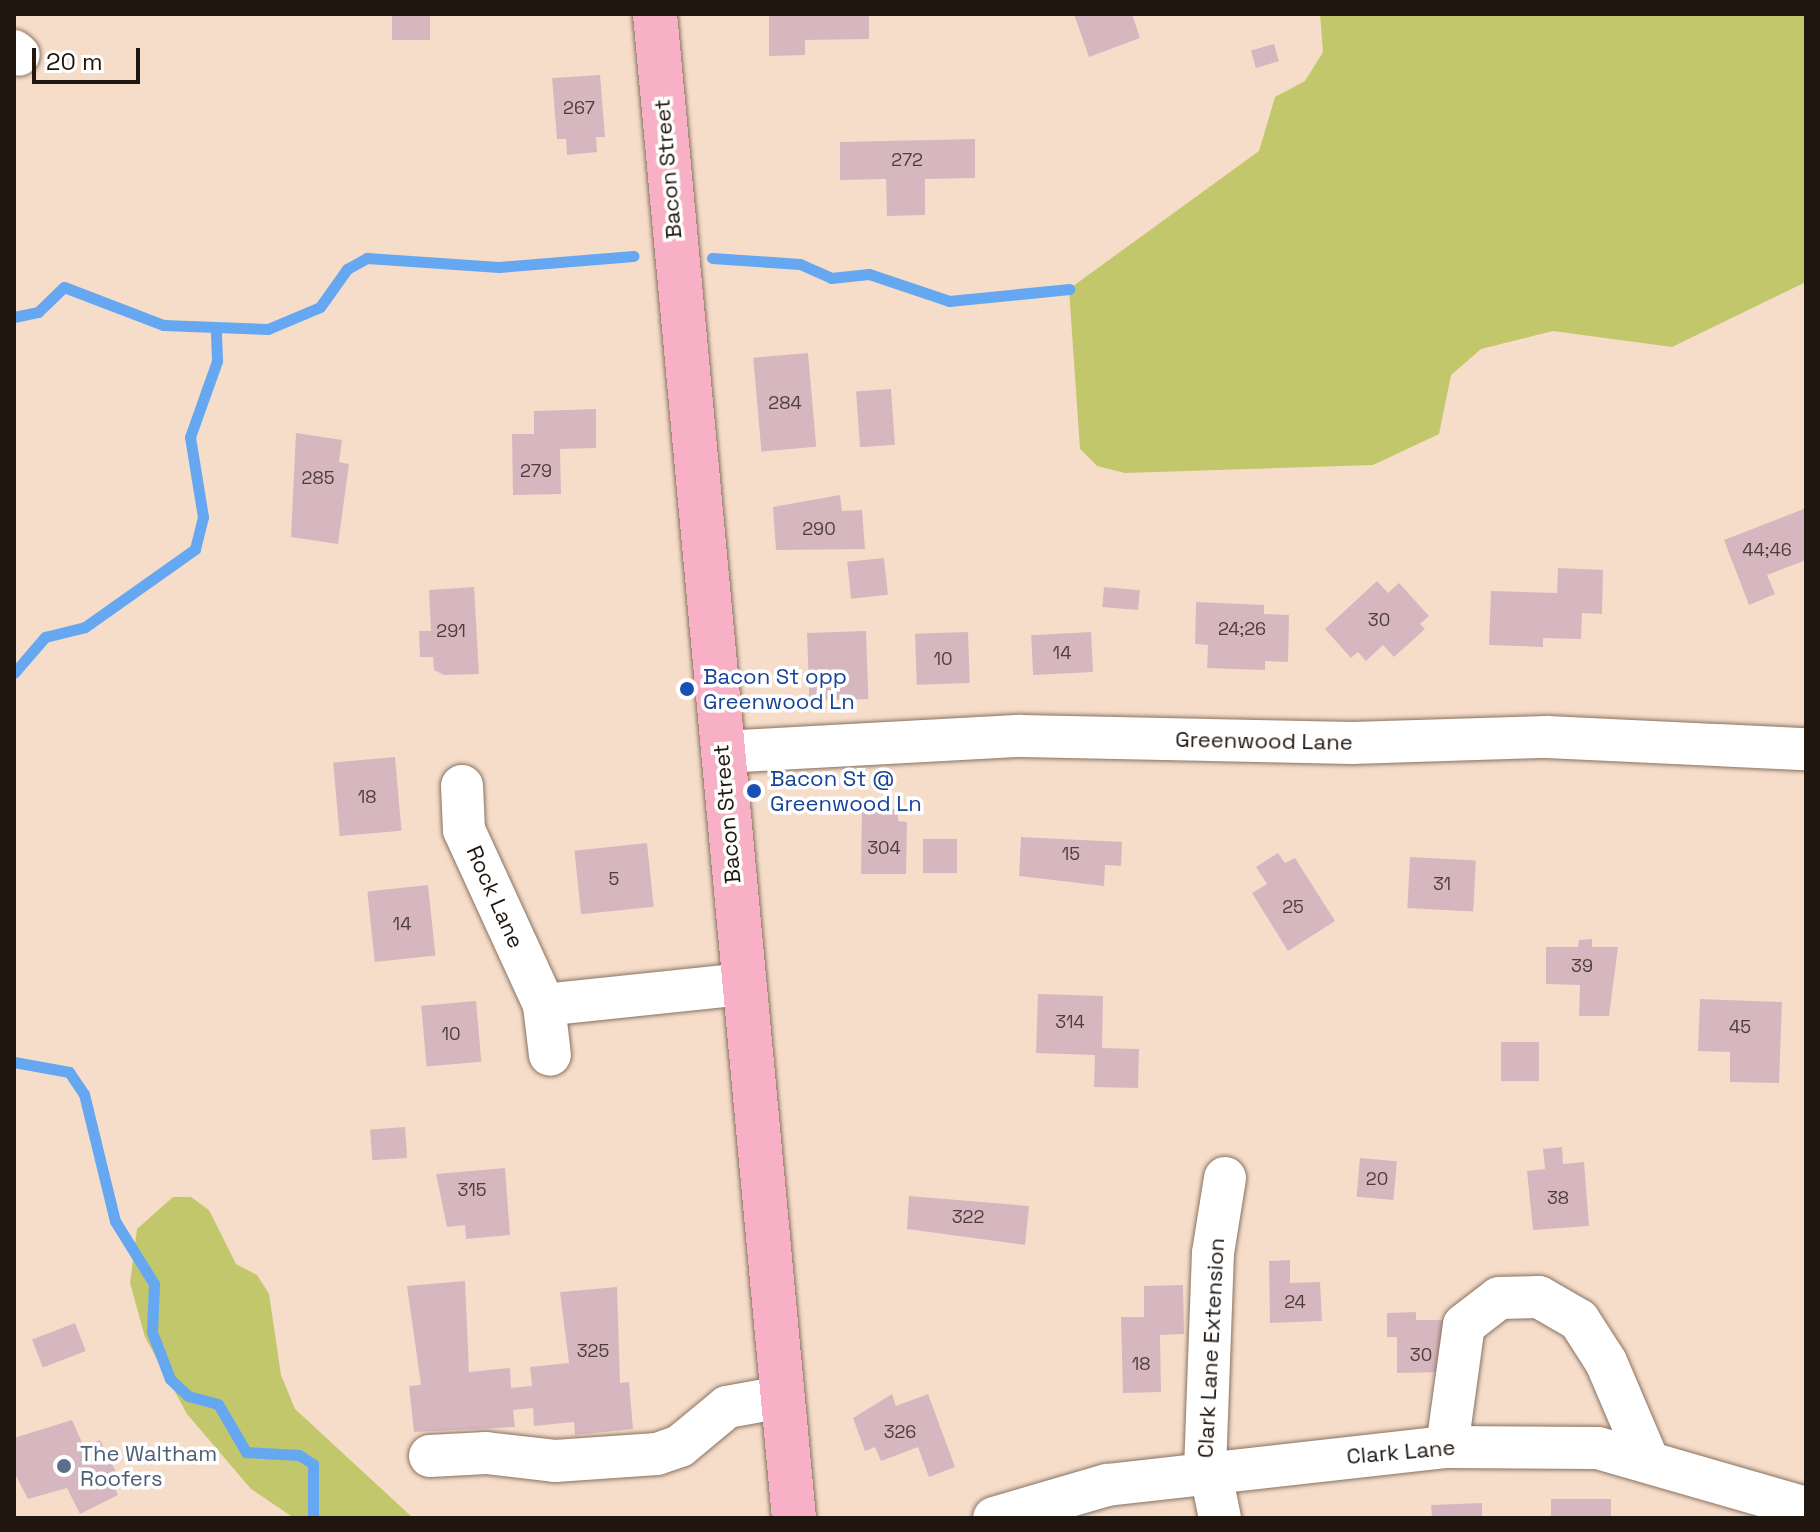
<!DOCTYPE html>
<style>
body{margin:0}
#map{position:relative;width:1820px;height:1532px;overflow:hidden;background:#f6ddca;font-family:"Space Grotesk",sans-serif}
div>[style]{position:absolute}
.green>*{inset:0;background:#c2c76b}
.stream>*{height:11px;margin:-5.5px;padding:0 5.5px;transform-origin:5.5px;border-radius:5.5px;background:#65a7f1}
.building>*{inset:0;background:#d7b7bf;transform-origin:0 0}
.roads{filter:drop-shadow(0 0 2px #897261) drop-shadow(0 0 2px #897261)}
.minor>*{height:42px;margin:-21px;padding:0 21px;transform-origin:21px;border-radius:21px;background:#fff}
.major>*{height:44px;margin:-22px;padding:0 22px;transform-origin:22px;border-radius:22px;background:#f8b0c7}
.dots>*{width:22px;height:22px;translate:-50% -50%;box-sizing:border-box;border:4px solid #fff;border-radius:50%}
span{translate:-50% -50%;white-space:nowrap;text-align:center;line-height:1.15;-webkit-text-stroke:7px #fff;paint-order:stroke}
.number-label{font-size:18px;color:#4d3e3b}
.number-label span{-webkit-text-stroke-width:0}
.street-label{font-size:22px;color:#1f160f}
.transit-label{font-size:22px;color:#164399}
.left{translate:0 -50%;text-align:left}
.service-label{font-size:22px;color:#4e5e75}
.frame{position:absolute;inset:0;border:16px solid #1f160f;pointer-events:none}
.scale{position:absolute;left:32px;top:48px;width:108px;height:36px;box-sizing:border-box;border:4px solid #1f160f;border-top:0;padding-left:10px;font-size:24px;line-height:28px;white-space:nowrap;color:#1f160f;-webkit-text-stroke:6px #fff;paint-order:stroke}
</style>
<div id="map">
<div class="green">
<div style="clip-path:polygon(1320px 14px,1806px 14px,1806px 282px,1672px 347px,1553px 331px,1481px 349px,1451px 375px,1439px 434px,1373px 465px,1125px 473px,1097px 466px,1080px 449px,1069px 289px,1259px 151px,1275px 97px,1305px 81px,1323px 52px)"></div>
<div style="clip-path:polygon(173px 1197px,191px 1197px,209px 1210px,236px 1264px,257px 1275px,269px 1294px,281px 1375px,295px 1409px,413px 1518px,294px 1518px,251px 1489px,187px 1414px,145px 1337px,130px 1283px,137px 1229px)"></div>
</div>
<div class="stream">
<div style="left:712px;top:258px;width:88px;rotate:3.9deg"></div>
<div style="left:800px;top:264px;width:34px;rotate:24deg"></div>
<div style="left:831px;top:278px;width:38px;rotate:-6deg"></div>
<div style="left:869px;top:274px;width:84px;rotate:18.6deg"></div>
<div style="left:949px;top:301px;width:121px;rotate:-5.7deg"></div>
<div style="left:14px;top:317px;width:25px;rotate:-12deg"></div>
<div style="left:38px;top:312px;width:36px;rotate:-44deg"></div>
<div style="left:64px;top:287px;width:106px;rotate:21deg"></div>
<div style="left:163px;top:325px;width:105px;rotate:2.2deg"></div>
<div style="left:268px;top:329px;width:56px;rotate:-22.9deg"></div>
<div style="left:320px;top:307px;width:47px;rotate:-54.6deg"></div>
<div style="left:347px;top:269px;width:23px;rotate:-29deg"></div>
<div style="left:367px;top:258px;width:132px;rotate:3.9deg"></div>
<div style="left:499px;top:267px;width:135px;rotate:-4.7deg"></div>
<div style="left:14px;top:673px;width:48px;rotate:-49.3deg"></div>
<div style="left:45px;top:637px;width:41px;rotate:-14deg"></div>
<div style="left:85px;top:627px;width:135px;rotate:-35.3deg"></div>
<div style="left:195px;top:549px;width:33px;rotate:-76deg"></div>
<div style="left:203px;top:517px;width:81px;rotate:-99.2deg"></div>
<div style="left:190px;top:437px;width:81px;rotate:-70.4deg"></div>
<div style="left:217px;top:361px;width:29px;rotate:-92deg"></div>
<div style="left:14px;top:1062px;width:56px;rotate:10.3deg"></div>
<div style="left:69px;top:1072px;width:27px;rotate:56deg"></div>
<div style="left:84px;top:1094px;width:131px;rotate:76.3deg"></div>
<div style="left:115px;top:1221px;width:74px;rotate:58.2deg"></div>
<div style="left:154px;top:1284px;width:48px;rotate:92.4deg"></div>
<div style="left:152px;top:1332px;width:50px;rotate:69deg"></div>
<div style="left:170px;top:1379px;width:25px;rotate:43deg"></div>
<div style="left:188px;top:1396px;width:31px;rotate:15deg"></div>
<div style="left:218px;top:1404px;width:56px;rotate:59.7deg"></div>
<div style="left:246px;top:1452px;width:53px;rotate:3.2deg"></div>
<div style="left:299px;top:1455px;width:17px;rotate:33deg"></div>
<div style="left:313px;top:1464px;width:54px;rotate:90deg"></div>
</div>
<div class="building">
<div style="left:392px;top:14px;width:38px;height:26px"></div>
<div style="clip-path:polygon(769px 14px,869px 14px,869px 39px,805px 40px,805px 55px,769px 56px)"></div>
<div style="clip-path:polygon(1074px 14px,1132px 14px,1140px 38px,1089px 57px)"></div>
<div style="left:1274px;top:44px;width:18px;height:24px;rotate:74deg"></div>
<div style="clip-path:polygon(600px 75px,605px 137px,596px 137px,597px 152px,567px 155px,566px 139px,557px 139px,552px 78px)"></div>
<div style="clip-path:polygon(975px 139px,975px 178px,925px 179px,925px 215px,887px 216px,886px 179px,840px 180px,840px 142px)"></div>
<div style="left:808px;top:353px;width:94px;height:55px;rotate:85deg"></div>
<div style="left:891px;top:389px;width:56px;height:35px;rotate:86deg"></div>
<div style="clip-path:polygon(596px 409px,596px 448px,560px 449px,561px 494px,513px 495px,512px 434px,534px 434px,534px 411px)"></div>
<div style="clip-path:polygon(296px 433px,342px 440px,339px 462px,349px 464px,338px 544px,291px 537px)"></div>
<div style="clip-path:polygon(840px 495px,842px 511px,862px 510px,865px 549px,776px 550px,773px 507px)"></div>
<div style="clip-path:polygon(1806px 508px,1806px 560px,1767px 575px,1775px 594px,1749px 605px,1724px 540px)"></div>
<div style="left:884px;top:558px;width:37px;height:37px;rotate:84deg"></div>
<div style="clip-path:polygon(1558px 568px,1603px 570px,1602px 614px,1582px 613px,1581px 639px,1543px 638px,1543px 647px,1489px 645px,1491px 591px,1557px 593px)"></div>
<div style="clip-path:polygon(1377px 581px,1388px 593px,1399px 583px,1429px 616px,1420px 624px,1425px 629px,1394px 657px,1383px 645px,1366px 661px,1358px 652px,1351px 658px,1325px 629px)"></div>
<div style="clip-path:polygon(474px 587px,479px 674px,444px 675px,434px 670px,433px 657px,420px 657px,419px 631px,431px 631px,429px 590px)"></div>
<div style="left:1104px;top:587px;width:36px;height:20px;rotate:5deg"></div>
<div style="clip-path:polygon(1196px 602px,1264px 605px,1264px 614px,1289px 615px,1288px 662px,1265px 661px,1265px 670px,1207px 668px,1208px 645px,1195px 644px)"></div>
<div style="left:866px;top:631px;width:68px;height:59px;rotate:88deg"></div>
<div style="left:968px;top:632px;width:51px;height:53px;rotate:88deg"></div>
<div style="left:1091px;top:632px;width:40px;height:60px;rotate:87deg"></div>
<div style="left:395px;top:757px;width:74px;height:62px;rotate:85deg"></div>
<div style="clip-path:polygon(862px 808px,898px 809px,898px 821px,907px 822px,906px 874px,861px 874px)"></div>
<div style="clip-path:polygon(1021px 837px,1122px 842px,1121px 866px,1105px 865px,1104px 886px,1019px 876px)"></div>
<div style="left:923px;top:839px;width:34px;height:34px"></div>
<div style="left:647px;top:843px;width:64px;height:73px;rotate:84deg"></div>
<div style="clip-path:polygon(1278px 853px,1285px 863px,1295px 858px,1335px 921px,1288px 951px,1252px 893px,1267px 884px,1256px 867px)"></div>
<div style="left:1410px;top:857px;width:66px;height:51px;rotate:3deg"></div>
<div style="left:428px;top:885px;width:71px;height:61px;rotate:84deg"></div>
<div style="clip-path:polygon(1592px 939px,1592px 947px,1618px 947px,1609px 1016px,1579px 1016px,1580px 985px,1546px 984px,1546px 947px,1578px 947px,1579px 940px)"></div>
<div style="clip-path:polygon(1038px 994px,1103px 996px,1102px 1048px,1139px 1049px,1138px 1088px,1094px 1087px,1095px 1055px,1036px 1053px)"></div>
<div style="clip-path:polygon(1700px 999px,1782px 1002px,1779px 1083px,1730px 1082px,1730px 1052px,1698px 1051px)"></div>
<div style="left:476px;top:1001px;width:61px;height:55px;rotate:85deg"></div>
<div style="left:1501px;top:1042px;width:38px;height:39px"></div>
<div style="left:405px;top:1127px;width:31px;height:35px;rotate:86deg"></div>
<div style="clip-path:polygon(1562px 1147px,1563px 1164px,1584px 1162px,1589px 1226px,1533px 1230px,1527px 1171px,1545px 1169px,1543px 1149px)"></div>
<div style="left:1360px;top:1158px;width:37px;height:39px;rotate:5deg"></div>
<div style="clip-path:polygon(505px 1168px,510px 1235px,466px 1239px,465px 1225px,447px 1227px,436px 1174px)"></div>
<div style="clip-path:polygon(909px 1196px,1029px 1206px,1025px 1245px,907px 1229px)"></div>
<div style="clip-path:polygon(1290px 1260px,1290px 1283px,1320px 1282px,1322px 1321px,1270px 1323px,1269px 1261px)"></div>
<div style="clip-path:polygon(465px 1281px,469px 1372px,510px 1368px,511px 1388px,532px 1386px,530px 1367px,569px 1363px,560px 1292px,617px 1287px,620px 1383px,629px 1382px,633px 1429px,575px 1435px,574px 1422px,534px 1426px,533px 1408px,513px 1410px,515px 1427px,414px 1432px,409px 1386px,421px 1385px,407px 1286px)"></div>
<div style="clip-path:polygon(1183px 1285px,1184px 1334px,1160px 1335px,1161px 1392px,1123px 1393px,1121px 1317px,1144px 1317px,1144px 1286px)"></div>
<div style="clip-path:polygon(1416px 1312px,1416px 1320px,1445px 1320px,1446px 1372px,1397px 1373px,1397px 1337px,1387px 1337px,1387px 1313px)"></div>
<div style="left:75px;top:1323px;width:30px;height:46px;rotate:69deg"></div>
<div style="clip-path:polygon(892px 1394px,896px 1406px,928px 1394px,955px 1467px,929px 1477px,918px 1447px,881px 1461px,875px 1447px,865px 1451px,853px 1418px)"></div>
<div style="clip-path:polygon(72px 1420px,84px 1447px,100px 1440px,119px 1478px,112px 1481px,118px 1495px,80px 1514px,67px 1488px,28px 1499px,14px 1472px,14px 1438px)"></div>
<div style="left:1551px;top:1499px;width:60px;height:19px"></div>
<div style="clip-path:polygon(1482px 1503px,1482px 1518px,1432px 1518px,1431px 1505px)"></div>
</div>
<div class="roads">
<div class="minor">
<div style="left:14px;top:51px;width:6px;rotate:39deg"></div>
<div style="left:722px;top:752px;width:299px;rotate:-3.1deg"></div>
<div style="left:1021px;top:736px;width:331px;rotate:1.2deg"></div>
<div style="left:1352px;top:743px;width:195px;rotate:-1.8deg"></div>
<div style="left:1547px;top:737px;width:259px;rotate:2.7deg"></div>
<div style="left:462px;top:786px;width:44px;rotate:87.4deg"></div>
<div style="left:464px;top:830px;width:192px;rotate:65.4deg"></div>
<div style="left:544px;top:1005px;width:50px;rotate:83.2deg"></div>
<div style="left:544px;top:1005px;width:200px;rotate:-6deg"></div>
<div style="left:1447px;top:1447px;width:123px;rotate:-82.1deg"></div>
<div style="left:1464px;top:1325px;width:44px;rotate:-37.6deg"></div>
<div style="left:1499px;top:1298px;width:40px;rotate:-1.4deg"></div>
<div style="left:1539px;top:1297px;width:46px;rotate:29.9deg"></div>
<div style="left:1579px;top:1320px;width:50px;rotate:57.3deg"></div>
<div style="left:1606px;top:1362px;width:104px;rotate:66.9deg"></div>
<div style="left:430px;top:1456px;width:56px;rotate:-3.1deg"></div>
<div style="left:486px;top:1453px;width:69px;rotate:6.6deg"></div>
<div style="left:555px;top:1461px;width:102px;rotate:-3.9deg"></div>
<div style="left:657px;top:1454px;width:24px;rotate:-19deg"></div>
<div style="left:680px;top:1446px;width:61px;rotate:-39.7deg"></div>
<div style="left:727px;top:1407px;width:56px;rotate:-10.3deg"></div>
<div style="left:1210px;top:1469px;width:50px;rotate:78.5deg"></div>
<div style="left:1205px;top:1470px;width:217px;rotate:-87.9deg"></div>
<div style="left:1213px;top:1253px;width:76px;rotate:-80.9deg"></div>
<div style="left:994px;top:1518px;width:118px;rotate:-16.3deg"></div>
<div style="left:1107px;top:1485px;width:342px;rotate:-6.4deg"></div>
<div style="left:1447px;top:1447px;width:151px;rotate:0.4deg"></div>
<div style="left:1598px;top:1448px;width:216px;rotate:16.1deg"></div>
</div>
<div class="major">
<div style="left:655px;top:14px;width:1510px;rotate:84.72deg"></div>
</div>
</div>
<div class="dots">
<div style="left:687px;top:689px;background:#1a4fb4"></div>
<div style="left:754px;top:791px;background:#1a4fb4"></div>
<div style="left:64px;top:1466px;background:#5c6f8a"></div>
</div>
<div class="number-label">
<span style="left:579px;top:108px">267</span>
<span style="left:907px;top:160px">272</span>
<span style="left:785px;top:403px">284</span>
<span style="left:536px;top:471px">279</span>
<span style="left:318px;top:478px">285</span>
<span style="left:819px;top:529px">290</span>
<span style="left:1767px;top:550px">44;46</span>
<span style="left:1379px;top:620px">30</span>
<span style="left:1242px;top:629px">24;26</span>
<span style="left:451px;top:631px">291</span>
<span style="left:1062px;top:653px">14</span>
<span style="left:943px;top:659px">10</span>
<span style="left:367px;top:797px">18</span>
<span style="left:884px;top:848px">304</span>
<span style="left:1071px;top:854px">15</span>
<span style="left:614px;top:879px">5</span>
<span style="left:1442px;top:884px">31</span>
<span style="left:1293px;top:907px">25</span>
<span style="left:402px;top:924px">14</span>
<span style="left:1582px;top:966px">39</span>
<span style="left:1070px;top:1022px">314</span>
<span style="left:1740px;top:1027px">45</span>
<span style="left:451px;top:1034px">10</span>
<span style="left:1377px;top:1179px">20</span>
<span style="left:472px;top:1190px">315</span>
<span style="left:1558px;top:1198px">38</span>
<span style="left:968px;top:1217px">322</span>
<span style="left:1295px;top:1302px">24</span>
<span style="left:593px;top:1351px">325</span>
<span style="left:1421px;top:1355px">30</span>
<span style="left:1141px;top:1364px">18</span>
<span style="left:900px;top:1432px">326</span>
</div>
<div class="street-label">
<span style="left:668px;top:169px;rotate:-95deg">Bacon Street</span>
<span style="left:1264px;top:741px;rotate:1deg">Greenwood Lane</span>
<span style="left:727px;top:814px;rotate:-95deg">Bacon Street</span>
<span style="left:495px;top:897px;rotate:66deg">Rock Lane</span>
<span style="left:1211px;top:1348px;rotate:-87deg">Clark Lane Extension</span>
<span style="left:1401px;top:1452px;rotate:-5deg">Clark Lane</span>
</div>
<div class="transit-label">
<span class="left" style="left:703px;top:689px">Bacon St opp<br>Greenwood Ln</span>
<span class="left" style="left:770px;top:791px">Bacon St @<br>Greenwood Ln</span>
</div>
<div class="service-label">
<span class="left" style="left:80px;top:1466px">The Waltham<br>Roofers</span>
</div>
<div class="frame"></div>
<div class="scale">20 m</div>
</div>
